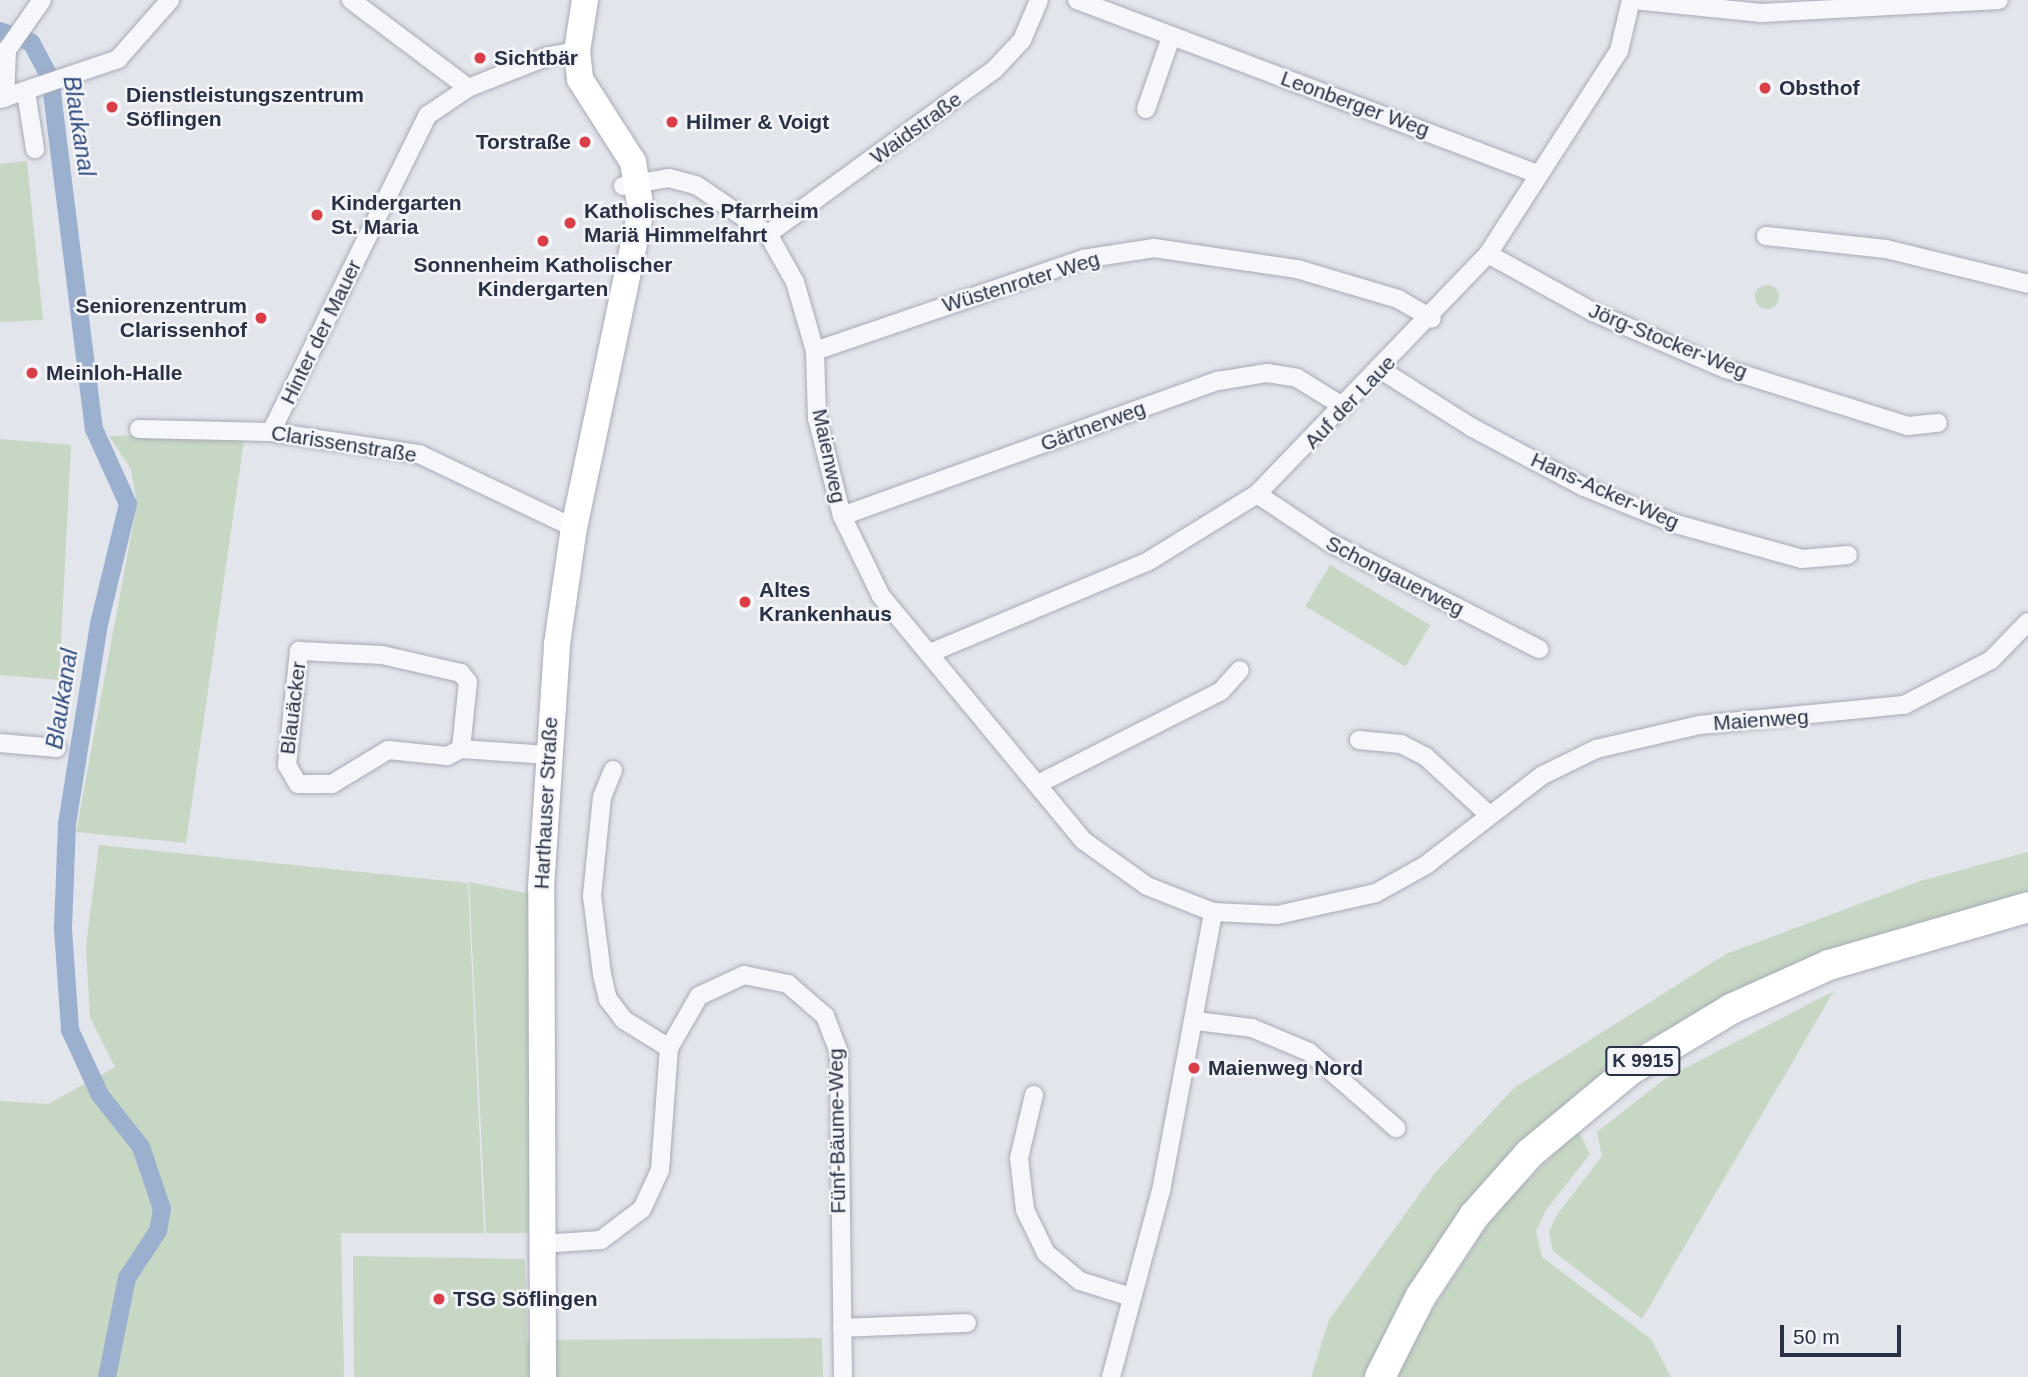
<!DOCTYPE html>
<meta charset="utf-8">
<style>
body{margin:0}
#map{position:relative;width:2028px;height:1377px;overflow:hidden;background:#e3e5ec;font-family:Helvetica,sans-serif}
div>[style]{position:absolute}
.green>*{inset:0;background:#c6d7c3;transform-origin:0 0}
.round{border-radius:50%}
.canal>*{height:18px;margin:-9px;padding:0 9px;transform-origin:9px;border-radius:9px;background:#9bafcf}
.roads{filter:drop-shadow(0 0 2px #a7abb7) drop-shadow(0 0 2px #a7abb7)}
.street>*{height:18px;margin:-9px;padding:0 9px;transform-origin:9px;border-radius:9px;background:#f6f7fa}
.secondary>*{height:26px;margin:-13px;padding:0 13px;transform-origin:13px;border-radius:13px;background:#fff}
.primary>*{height:30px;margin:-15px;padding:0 15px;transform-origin:15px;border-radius:15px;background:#fff}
.dots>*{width:19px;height:19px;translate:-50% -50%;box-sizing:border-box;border:4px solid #f3f5f9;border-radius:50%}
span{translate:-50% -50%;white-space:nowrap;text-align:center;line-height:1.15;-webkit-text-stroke:5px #f3f5f9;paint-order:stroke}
.shield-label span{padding:2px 5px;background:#f3f5f9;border:2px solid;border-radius:5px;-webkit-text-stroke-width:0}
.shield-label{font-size:19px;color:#293146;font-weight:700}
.poi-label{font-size:21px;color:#293146;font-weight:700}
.left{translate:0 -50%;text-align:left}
.right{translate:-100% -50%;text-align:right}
.street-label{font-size:21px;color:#293146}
.water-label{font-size:23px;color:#2f4b7e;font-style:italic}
.scale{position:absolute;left:1780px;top:1325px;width:121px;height:32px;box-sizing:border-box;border:4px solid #293146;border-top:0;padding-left:9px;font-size:21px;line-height:24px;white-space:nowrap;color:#293146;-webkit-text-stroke:5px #f3f5f9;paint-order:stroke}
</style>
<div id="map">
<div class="green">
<div style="clip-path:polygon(27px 161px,43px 320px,0 322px,0 164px)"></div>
<div class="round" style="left:1755px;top:285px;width:24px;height:24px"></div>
<div style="clip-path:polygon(245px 434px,186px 843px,76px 832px,137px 503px,131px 469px,109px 436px)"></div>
<div style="clip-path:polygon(0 439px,71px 445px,59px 680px,0 675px)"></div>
<div style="left:1330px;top:565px;width:117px;height:48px;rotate:31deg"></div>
<div style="clip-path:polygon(99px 845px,468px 883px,484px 1233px,341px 1233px,344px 1377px,0 1377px,0 1101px,48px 1104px,115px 1067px,90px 1017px,86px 946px)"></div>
<div style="clip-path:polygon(2028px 852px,2028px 892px,1792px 969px,1641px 1043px,1575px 1095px,1478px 1193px,1408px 1287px,1364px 1377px,1311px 1377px,1329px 1320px,1434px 1174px,1514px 1088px,1726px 954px,1920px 881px)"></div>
<div style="clip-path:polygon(469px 882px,531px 894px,529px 1233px,486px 1233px)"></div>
<div style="clip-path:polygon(1834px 991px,1642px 1319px,1553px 1251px,1549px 1232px,1556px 1216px,1602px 1156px,1597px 1132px,1666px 1078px)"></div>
<div style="clip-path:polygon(1578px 1130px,1590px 1154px,1546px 1210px,1536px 1231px,1542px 1257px,1651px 1339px,1671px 1377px,1396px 1377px,1405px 1352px,1495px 1213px)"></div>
<div style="clip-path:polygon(353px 1256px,525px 1259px,527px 1340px,822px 1338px,823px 1377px,354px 1377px)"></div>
</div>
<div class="canal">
<div style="left:0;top:31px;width:33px;rotate:20deg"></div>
<div style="left:31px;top:42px;width:40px;rotate:62deg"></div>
<div style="left:50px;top:77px;width:355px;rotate:82.9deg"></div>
<div style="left:94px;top:429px;width:82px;rotate:65.6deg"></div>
<div style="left:128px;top:504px;width:123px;rotate:103.6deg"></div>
<div style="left:99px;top:624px;width:203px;rotate:99.1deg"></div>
<div style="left:67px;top:824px;width:105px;rotate:92.2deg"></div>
<div style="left:63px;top:929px;width:101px;rotate:86deg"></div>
<div style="left:70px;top:1030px;width:72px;rotate:65.2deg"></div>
<div style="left:100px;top:1095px;width:66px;rotate:51.7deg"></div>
<div style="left:141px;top:1147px;width:65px;rotate:71.3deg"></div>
<div style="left:162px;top:1209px;width:22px;rotate:100deg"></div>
<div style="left:158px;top:1231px;width:56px;rotate:123.4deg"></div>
<div style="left:127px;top:1278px;width:101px;rotate:101.4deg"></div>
</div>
<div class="roads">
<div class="street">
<div style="left:351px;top:0;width:146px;rotate:36.9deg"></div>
<div style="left:1077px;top:0;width:492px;rotate:20.7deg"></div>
<div style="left:1633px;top:0;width:129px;rotate:5.8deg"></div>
<div style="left:1761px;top:13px;width:238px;rotate:-3.1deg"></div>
<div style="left:26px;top:92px;width:58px;rotate:81deg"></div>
<div style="left:5px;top:98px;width:48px;rotate:-87.6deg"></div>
<div style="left:7px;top:50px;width:61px;rotate:-55deg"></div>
<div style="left:0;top:99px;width:125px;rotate:-18.7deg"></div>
<div style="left:118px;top:59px;width:79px;rotate:-48.6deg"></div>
<div style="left:1146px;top:109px;width:73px;rotate:-70.8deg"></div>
<div style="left:623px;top:186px;width:47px;rotate:-9.9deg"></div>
<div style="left:669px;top:178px;width:28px;rotate:15deg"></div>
<div style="left:696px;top:185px;width:87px;rotate:34.2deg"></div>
<div style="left:768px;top:234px;width:55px;rotate:60.6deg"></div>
<div style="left:795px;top:282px;width:72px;rotate:73.8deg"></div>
<div style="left:815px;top:351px;width:67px;rotate:88.3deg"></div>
<div style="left:817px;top:418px;width:101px;rotate:75.7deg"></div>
<div style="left:842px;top:516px;width:89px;rotate:64deg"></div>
<div style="left:881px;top:596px;width:318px;rotate:50.4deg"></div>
<div style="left:1084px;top:841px;width:77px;rotate:35.5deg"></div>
<div style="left:1147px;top:886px;width:71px;rotate:21.5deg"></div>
<div style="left:1213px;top:912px;width:64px;rotate:2.7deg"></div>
<div style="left:1277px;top:915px;width:101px;rotate:-12.5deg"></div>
<div style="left:1376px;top:893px;width:57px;rotate:-29.2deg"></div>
<div style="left:1426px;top:865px;width:148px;rotate:-37.6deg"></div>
<div style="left:1543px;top:775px;width:59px;rotate:-26.1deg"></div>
<div style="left:1596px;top:749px;width:106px;rotate:-13.1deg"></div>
<div style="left:1699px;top:725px;width:206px;rotate:-5.6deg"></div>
<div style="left:1904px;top:705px;width:98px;rotate:-27.3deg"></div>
<div style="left:1991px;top:660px;width:53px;rotate:-45.8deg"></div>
<div style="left:768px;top:234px;width:279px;rotate:-36deg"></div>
<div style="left:994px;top:70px;width:41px;rotate:-47deg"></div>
<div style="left:1022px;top:40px;width:43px;rotate:-67deg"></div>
<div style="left:1766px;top:236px;width:121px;rotate:6.2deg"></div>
<div style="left:1886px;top:249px;width:146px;rotate:13.8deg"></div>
<div style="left:1488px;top:254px;width:120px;rotate:28.9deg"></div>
<div style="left:1593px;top:312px;width:145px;rotate:23.2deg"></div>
<div style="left:1726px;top:369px;width:191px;rotate:17.4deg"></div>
<div style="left:1908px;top:426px;width:30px;rotate:-6deg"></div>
<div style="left:815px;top:351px;width:283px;rotate:-18.9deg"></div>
<div style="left:1083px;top:259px;width:72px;rotate:-8.8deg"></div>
<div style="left:1154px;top:248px;width:145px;rotate:8.4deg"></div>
<div style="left:1297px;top:269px;width:105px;rotate:16.5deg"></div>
<div style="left:1398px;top:299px;width:39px;rotate:30deg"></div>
<div style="left:1381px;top:370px;width:107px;rotate:32.3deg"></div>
<div style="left:1471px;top:427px;width:128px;rotate:28deg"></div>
<div style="left:1584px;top:487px;width:99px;rotate:21.9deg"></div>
<div style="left:1676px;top:524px;width:131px;rotate:15.5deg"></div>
<div style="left:1802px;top:559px;width:46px;rotate:-5deg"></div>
<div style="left:139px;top:429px;width:132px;rotate:1.3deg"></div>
<div style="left:271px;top:432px;width:150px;rotate:8.5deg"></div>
<div style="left:419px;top:454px;width:172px;rotate:25.5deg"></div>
<div style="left:271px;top:432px;width:354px;rotate:-63.7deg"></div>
<div style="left:428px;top:115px;width:48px;rotate:-34deg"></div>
<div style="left:468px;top:88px;width:87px;rotate:-21.6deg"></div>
<div style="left:549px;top:56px;width:28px;rotate:-10deg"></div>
<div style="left:1257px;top:494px;width:87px;rotate:33.7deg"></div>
<div style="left:1329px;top:542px;width:236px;rotate:27deg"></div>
<div style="left:842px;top:516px;width:400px;rotate:-19.8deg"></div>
<div style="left:1218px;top:381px;width:50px;rotate:-9.3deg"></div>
<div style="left:1267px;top:373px;width:30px;rotate:9deg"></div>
<div style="left:1297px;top:378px;width:55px;rotate:31.7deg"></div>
<div style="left:930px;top:653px;width:235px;rotate:-22.8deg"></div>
<div style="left:1147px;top:562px;width:129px;rotate:-31.7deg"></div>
<div style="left:1257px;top:494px;width:333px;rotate:-46.1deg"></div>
<div style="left:1488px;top:254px;width:242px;rotate:-57.2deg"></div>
<div style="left:1619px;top:51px;width:52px;rotate:-76.8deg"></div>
<div style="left:1359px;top:740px;width:42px;rotate:5.4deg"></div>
<div style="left:1401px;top:744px;width:28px;rotate:27deg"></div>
<div style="left:1426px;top:757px;width:83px;rotate:42.6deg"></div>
<div style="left:0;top:743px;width:57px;rotate:5deg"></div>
<div style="left:461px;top:749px;width:16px;rotate:153deg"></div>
<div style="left:447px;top:756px;width:59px;rotate:-174.2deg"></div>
<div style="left:388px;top:750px;width:66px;rotate:148.7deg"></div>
<div style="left:332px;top:784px;width:34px;rotate:180deg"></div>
<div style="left:298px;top:784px;width:22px;rotate:-120deg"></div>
<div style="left:287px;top:765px;width:115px;rotate:-84deg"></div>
<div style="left:299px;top:651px;width:83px;rotate:2.8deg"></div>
<div style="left:382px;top:655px;width:81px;rotate:12.8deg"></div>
<div style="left:461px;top:673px;width:11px;rotate:52deg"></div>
<div style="left:468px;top:682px;width:67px;rotate:96deg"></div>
<div style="left:461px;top:749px;width:87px;rotate:3.9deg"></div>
<div style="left:613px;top:770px;width:29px;rotate:112deg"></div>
<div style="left:602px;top:797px;width:100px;rotate:95.8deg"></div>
<div style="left:592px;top:896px;width:79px;rotate:82.7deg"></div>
<div style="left:602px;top:974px;width:26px;rotate:77deg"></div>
<div style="left:608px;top:999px;width:26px;rotate:53deg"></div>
<div style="left:624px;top:1020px;width:53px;rotate:31.9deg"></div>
<div style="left:1038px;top:784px;width:205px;rotate:-26.9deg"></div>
<div style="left:1221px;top:691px;width:28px;rotate:-48deg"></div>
<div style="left:1196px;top:1021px;width:56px;rotate:7.1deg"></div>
<div style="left:1252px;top:1028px;width:62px;rotate:22.8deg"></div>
<div style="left:1309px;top:1052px;width:116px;rotate:41.1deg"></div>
<div style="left:1034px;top:1095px;width:65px;rotate:103.4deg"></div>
<div style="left:1019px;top:1158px;width:52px;rotate:83.4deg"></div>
<div style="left:1025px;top:1210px;width:48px;rotate:64deg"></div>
<div style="left:1046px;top:1253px;width:44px;rotate:39.5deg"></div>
<div style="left:1080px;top:1281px;width:53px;rotate:17.4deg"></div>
<div style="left:541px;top:1244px;width:60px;rotate:-3.8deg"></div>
<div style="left:601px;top:1240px;width:51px;rotate:-37.1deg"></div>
<div style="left:642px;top:1209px;width:43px;rotate:-65.2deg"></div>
<div style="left:660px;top:1170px;width:122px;rotate:-85.8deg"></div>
<div style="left:669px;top:1048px;width:60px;rotate:-60deg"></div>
<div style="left:699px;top:996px;width:50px;rotate:-25deg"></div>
<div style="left:744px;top:975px;width:45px;rotate:11.6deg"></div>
<div style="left:788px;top:984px;width:49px;rotate:40.9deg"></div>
<div style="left:825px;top:1016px;width:40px;rotate:69deg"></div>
<div style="left:839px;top:1053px;width:324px;rotate:89.3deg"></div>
<div style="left:842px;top:1328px;width:125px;rotate:-2.3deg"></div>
<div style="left:1111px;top:1377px;width:193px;rotate:-75deg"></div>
<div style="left:1161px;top:1191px;width:284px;rotate:-79.4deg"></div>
</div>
<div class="secondary">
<div style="left:543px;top:1377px;width:490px;rotate:-90.2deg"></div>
<div style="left:541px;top:887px;width:244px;rotate:-86.2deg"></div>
<div style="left:557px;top:644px;width:117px;rotate:-81.7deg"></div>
<div style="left:574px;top:528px;width:325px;rotate:-78.1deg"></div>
<div style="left:641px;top:210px;width:49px;rotate:-99.5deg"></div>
<div style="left:633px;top:162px;width:98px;rotate:-122.6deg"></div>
<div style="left:580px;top:79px;width:28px;rotate:-96deg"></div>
<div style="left:577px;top:51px;width:52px;rotate:-81.1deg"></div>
</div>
<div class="primary">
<div style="left:1380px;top:1377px;width:91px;rotate:-63.2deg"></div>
<div style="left:1421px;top:1296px;width:96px;rotate:-56.5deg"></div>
<div style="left:1474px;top:1216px;width:84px;rotate:-48.4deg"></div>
<div style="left:1530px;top:1153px;width:130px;rotate:-39.7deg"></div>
<div style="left:1630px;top:1070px;width:118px;rotate:-31.1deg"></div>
<div style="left:1731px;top:1009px;width:107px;rotate:-24.2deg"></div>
<div style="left:1829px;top:965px;width:207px;rotate:-16.2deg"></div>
</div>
</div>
<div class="dots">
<div style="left:480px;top:58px;background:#da3f48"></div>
<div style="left:1765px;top:88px;background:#da3f48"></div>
<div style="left:112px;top:107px;background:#da3f48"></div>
<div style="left:672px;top:122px;background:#da3f48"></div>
<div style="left:585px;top:142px;background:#da3f48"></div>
<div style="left:317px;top:215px;background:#da3f48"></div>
<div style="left:570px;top:223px;background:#da3f48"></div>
<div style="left:543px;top:241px;background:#da3f48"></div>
<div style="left:261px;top:318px;background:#da3f48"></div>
<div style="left:32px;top:373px;background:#da3f48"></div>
<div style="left:745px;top:602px;background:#da3f48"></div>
<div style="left:1194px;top:1068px;background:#da3f48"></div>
<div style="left:439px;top:1299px;background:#da3f48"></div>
</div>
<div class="shield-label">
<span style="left:1643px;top:1061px">K 9915</span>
</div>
<div class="poi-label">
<span class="left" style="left:494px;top:58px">Sichtbär</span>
<span class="left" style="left:1779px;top:88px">Obsthof</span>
<span class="left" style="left:126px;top:107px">Dienstleistungszentrum<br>Söflingen</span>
<span class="left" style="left:686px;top:122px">Hilmer &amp; Voigt</span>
<span class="right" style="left:571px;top:142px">Torstraße</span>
<span class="left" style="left:331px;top:215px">Kindergarten<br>St. Maria</span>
<span class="left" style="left:584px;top:223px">Katholisches Pfarrheim<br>Mariä Himmelfahrt</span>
<span style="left:543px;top:277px">Sonnenheim Katholischer<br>Kindergarten</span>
<span class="right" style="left:247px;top:318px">Seniorenzentrum<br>Clarissenhof</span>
<span class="left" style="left:46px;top:373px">Meinloh-Halle</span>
<span class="left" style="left:759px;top:602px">Altes<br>Krankenhaus</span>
<span class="left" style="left:1208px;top:1068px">Maienweg Nord</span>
<span class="left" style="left:453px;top:1299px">TSG Söflingen</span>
</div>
<div class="street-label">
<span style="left:1355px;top:104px;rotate:20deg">Leonberger Weg</span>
<span style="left:916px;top:128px;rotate:-36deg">Waidstraße</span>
<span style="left:1021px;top:282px;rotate:-17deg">Wüstenroter Weg</span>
<span style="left:321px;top:332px;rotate:-64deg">Hinter der Mauer</span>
<span style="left:1668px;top:341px;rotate:22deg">Jörg-Stocker-Weg</span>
<span style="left:1350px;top:402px;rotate:-46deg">Auf der Laue</span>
<span style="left:1093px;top:426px;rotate:-20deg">Gärtnerweg</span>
<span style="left:344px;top:444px;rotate:9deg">Clarissenstraße</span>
<span style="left:829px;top:456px;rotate:78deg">Maienweg</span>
<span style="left:1605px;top:491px;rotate:24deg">Hans-Acker-Weg</span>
<span style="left:1395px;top:576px;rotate:27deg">Schongauerweg</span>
<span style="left:293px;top:708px;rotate:-83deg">Blauäcker</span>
<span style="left:1761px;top:720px;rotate:-4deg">Maienweg</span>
<span style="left:546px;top:803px;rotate:-87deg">Harthauser Straße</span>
<span style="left:837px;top:1131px;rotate:-91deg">Fünf-Bäume-Weg</span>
</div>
<div class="water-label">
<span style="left:79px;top:126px;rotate:81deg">Blaukanal</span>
<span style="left:62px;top:699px;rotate:-81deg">Blaukanal</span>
</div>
<div class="scale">50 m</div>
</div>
